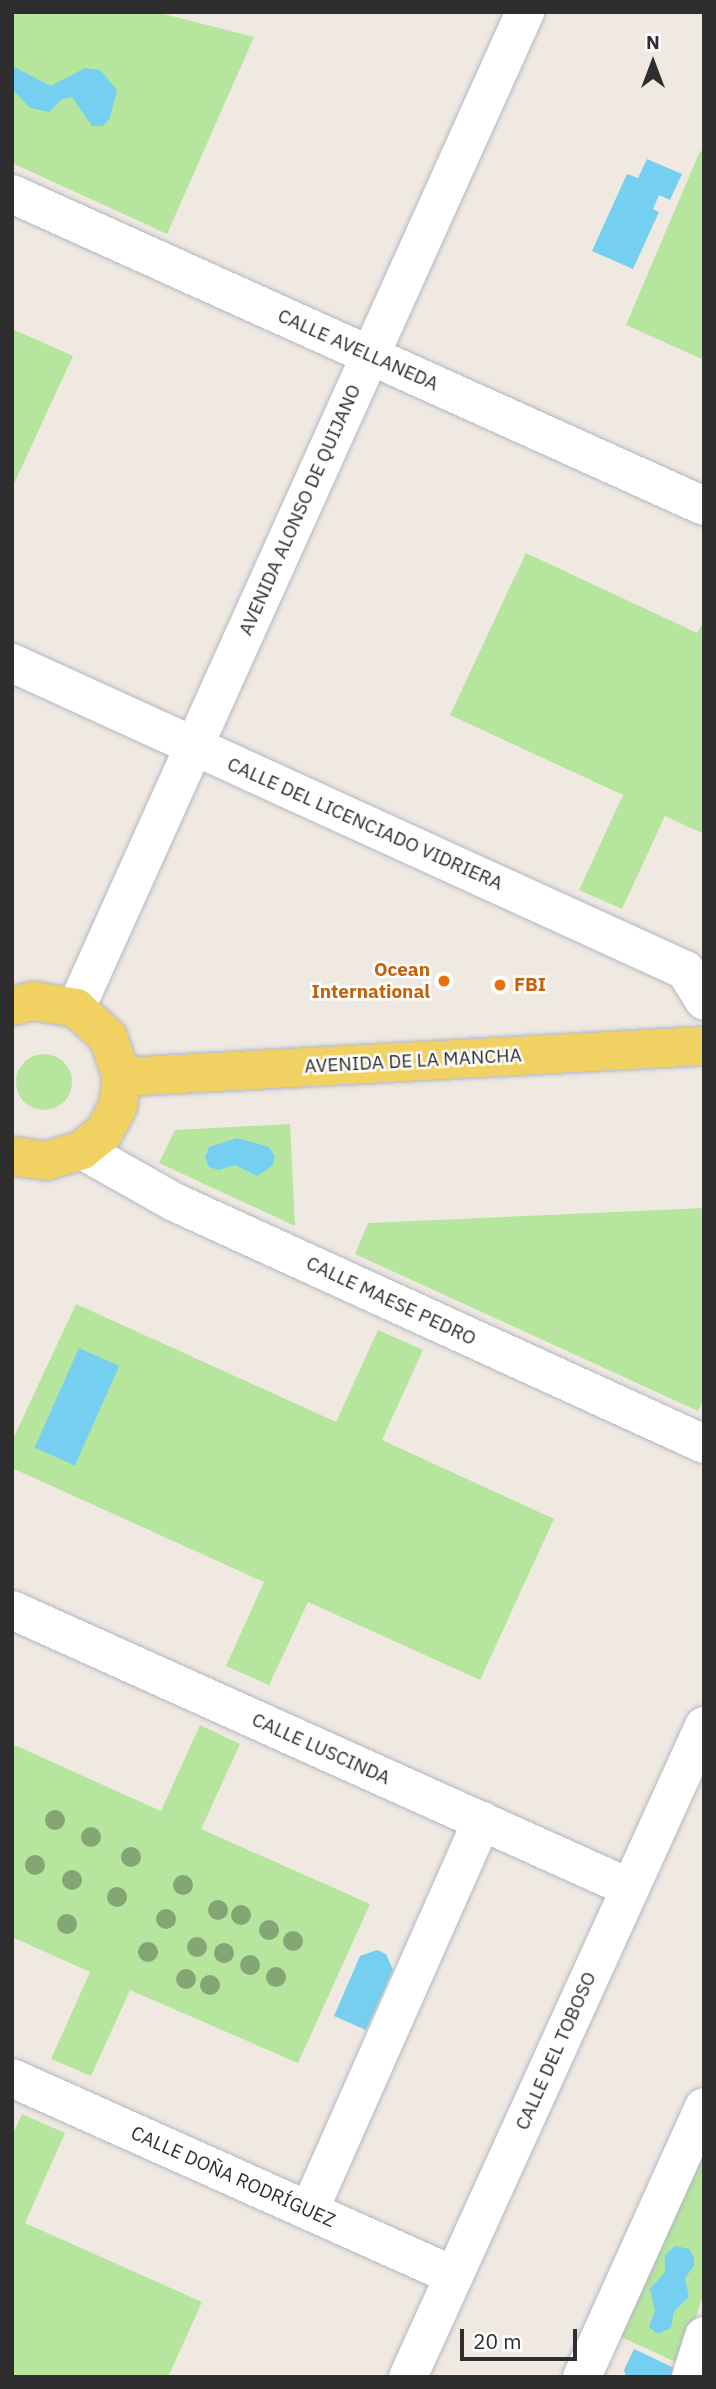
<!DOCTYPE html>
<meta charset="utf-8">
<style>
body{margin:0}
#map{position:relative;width:716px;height:2389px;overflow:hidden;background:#efe9e1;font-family:"IBM Plex Sans",sans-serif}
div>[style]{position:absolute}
.green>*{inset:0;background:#b6e59e}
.round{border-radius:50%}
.water>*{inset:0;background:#75cff0;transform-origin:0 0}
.roads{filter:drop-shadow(0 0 2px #b4b7c1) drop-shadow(0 0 2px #b4b7c1)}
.minor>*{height:38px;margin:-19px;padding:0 19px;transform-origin:19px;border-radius:19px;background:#fff}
.major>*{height:38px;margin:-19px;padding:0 19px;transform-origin:19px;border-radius:19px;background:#f2d163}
.trees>*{width:20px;height:20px;margin:-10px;border-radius:50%;background:#84a574}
.dots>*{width:19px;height:19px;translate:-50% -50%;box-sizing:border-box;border:4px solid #fff;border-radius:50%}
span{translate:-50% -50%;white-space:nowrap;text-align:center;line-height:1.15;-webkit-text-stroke:5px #fff;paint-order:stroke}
.street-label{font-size:19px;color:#2e2e2e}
.food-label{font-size:19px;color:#c56008;font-weight:700}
.right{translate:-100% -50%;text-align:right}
.left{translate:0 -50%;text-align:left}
.frame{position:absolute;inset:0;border:14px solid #2e2e2e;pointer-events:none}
.north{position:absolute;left:618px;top:28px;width:70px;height:70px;-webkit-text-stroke:5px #fff;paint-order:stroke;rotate:0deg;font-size:19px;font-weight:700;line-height:28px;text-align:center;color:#2e2e2e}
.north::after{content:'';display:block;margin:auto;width:24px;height:32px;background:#2e2e2e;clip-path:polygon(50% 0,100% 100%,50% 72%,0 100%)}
.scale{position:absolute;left:460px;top:2329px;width:117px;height:32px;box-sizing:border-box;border:4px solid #2e2e2e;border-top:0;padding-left:9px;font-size:21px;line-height:24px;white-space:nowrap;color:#2e2e2e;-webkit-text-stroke:5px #fff;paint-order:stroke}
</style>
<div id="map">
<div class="green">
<div style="clip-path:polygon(12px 12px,156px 12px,254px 37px,167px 234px,12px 163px)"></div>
<div style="clip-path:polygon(700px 151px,704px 152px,704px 360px,626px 325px)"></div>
<div style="clip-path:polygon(12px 329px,73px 356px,12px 488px)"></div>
<div style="clip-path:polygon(526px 553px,697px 633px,704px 620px,704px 834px,665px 816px,622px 909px,579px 890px,623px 795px,450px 715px)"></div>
<div class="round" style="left:16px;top:1054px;width:56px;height:56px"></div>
<div style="clip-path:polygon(290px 1124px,295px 1226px,159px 1163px,175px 1130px)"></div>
<div style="clip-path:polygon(704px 1208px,704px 1399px,698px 1411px,355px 1254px,368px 1223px)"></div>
<div style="clip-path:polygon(76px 1304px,336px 1422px,378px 1330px,423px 1350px,382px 1440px,554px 1519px,480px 1680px,308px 1602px,269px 1685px,226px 1666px,264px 1582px,12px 1468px,12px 1441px)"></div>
<div style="clip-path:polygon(200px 1725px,240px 1744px,201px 1829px,370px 1904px,298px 2063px,130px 1990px,91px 2076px,51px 2059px,90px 1972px,12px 1937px,12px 1744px,161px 1811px)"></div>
<div style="clip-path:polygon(22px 2114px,65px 2133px,25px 2223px,202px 2302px,168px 2377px,12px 2377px,12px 2136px)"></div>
<div style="clip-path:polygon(704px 2143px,704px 2291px,682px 2365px,617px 2335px)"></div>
</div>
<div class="water">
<div style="clip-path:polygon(12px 66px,51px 86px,85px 68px,100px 70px,117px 90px,110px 118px,103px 126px,92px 126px,72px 97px,62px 99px,49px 112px,30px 108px,14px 91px)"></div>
<div style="clip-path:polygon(647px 159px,682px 174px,670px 200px,659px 195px,653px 209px,659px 212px,633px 269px,592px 251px,627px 174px,638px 178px)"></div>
<div style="clip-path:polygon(237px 1138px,269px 1147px,275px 1157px,272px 1166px,257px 1176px,235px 1165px,219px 1170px,209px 1167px,205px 1157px,209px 1147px)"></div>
<div style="left:79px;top:1348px;width:44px;height:109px;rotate:24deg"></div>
<div style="clip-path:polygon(377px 1950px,386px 1954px,393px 1970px,366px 2030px,334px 2016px,360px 1956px)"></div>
<div style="clip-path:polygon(675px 2246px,689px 2249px,694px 2257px,694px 2266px,685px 2278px,689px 2297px,674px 2311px,671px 2328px,658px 2334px,649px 2327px,655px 2310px,650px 2289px,665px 2272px,665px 2255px)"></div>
<div style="clip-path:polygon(634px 2349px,674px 2368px,670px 2377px,626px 2376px,624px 2370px)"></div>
</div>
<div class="roads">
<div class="minor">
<div style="left:12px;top:194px;width:759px;rotate:24.27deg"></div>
<div style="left:12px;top:663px;width:740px;rotate:24.52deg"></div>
<div style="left:685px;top:970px;width:36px;rotate:58deg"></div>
<div style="left:76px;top:1008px;width:1093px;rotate:-65.73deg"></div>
<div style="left:82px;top:1150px;width:106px;rotate:29.5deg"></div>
<div style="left:174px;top:1202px;width:583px;rotate:24.54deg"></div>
<div style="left:12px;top:1610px;width:678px;rotate:24.22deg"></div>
<div style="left:12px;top:2078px;width:484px;rotate:24.1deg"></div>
<div style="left:309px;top:2211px;width:427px;rotate:-66.1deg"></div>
<div style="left:408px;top:2377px;width:715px;rotate:-65.55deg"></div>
<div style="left:582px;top:2377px;width:296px;rotate:-65.7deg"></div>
<div style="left:691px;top:2377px;width:43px;rotate:-72.4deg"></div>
</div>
<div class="major">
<div style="left:12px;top:1006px;width:23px;rotate:-13deg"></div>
<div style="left:34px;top:1001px;width:43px;rotate:9.5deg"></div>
<div style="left:76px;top:1008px;width:43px;rotate:42.2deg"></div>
<div style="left:108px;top:1037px;width:42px;rotate:70.7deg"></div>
<div style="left:122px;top:1077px;width:29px;rotate:98deg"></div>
<div style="left:118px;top:1106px;width:30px;rotate:118deg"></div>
<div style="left:104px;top:1132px;width:28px;rotate:141deg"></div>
<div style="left:82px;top:1150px;width:37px;rotate:163deg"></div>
<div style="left:47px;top:1161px;width:35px;rotate:-172deg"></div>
<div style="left:122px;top:1077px;width:583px;rotate:-3.05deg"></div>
</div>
</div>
<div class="trees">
<div style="left:55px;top:1820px"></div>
<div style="left:91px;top:1837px"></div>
<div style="left:131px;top:1857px"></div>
<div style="left:35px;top:1865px"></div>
<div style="left:72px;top:1880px"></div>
<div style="left:183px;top:1885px"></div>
<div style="left:117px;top:1897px"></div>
<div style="left:218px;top:1910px"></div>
<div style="left:241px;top:1915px"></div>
<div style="left:166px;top:1919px"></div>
<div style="left:67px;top:1924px"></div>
<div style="left:269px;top:1930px"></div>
<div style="left:293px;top:1941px"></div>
<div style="left:197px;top:1947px"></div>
<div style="left:148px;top:1952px"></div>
<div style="left:224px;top:1953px"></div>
<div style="left:250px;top:1965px"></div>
<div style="left:276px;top:1977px"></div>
<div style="left:186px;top:1979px"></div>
<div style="left:210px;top:1985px"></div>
</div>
<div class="dots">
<div style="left:444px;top:981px;background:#e8710a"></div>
<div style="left:500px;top:985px;background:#e8710a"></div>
</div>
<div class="street-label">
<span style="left:358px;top:350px;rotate:24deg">CALLE AVELLANEDA</span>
<span style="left:300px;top:510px;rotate:-66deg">AVENIDA ALONSO DE QUIJANO</span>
<span style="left:365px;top:824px;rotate:24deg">CALLE DEL LICENCIADO VIDRIERA</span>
<span style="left:413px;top:1061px;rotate:-3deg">AVENIDA DE LA MANCHA</span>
<span style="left:391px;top:1301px;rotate:25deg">CALLE MAESE PEDRO</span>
<span style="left:321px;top:1749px;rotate:24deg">CALLE LUSCINDA</span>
<span style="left:556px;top:2051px;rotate:-66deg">CALLE DEL TOBOSO</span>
<span style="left:233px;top:2177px;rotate:24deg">CALLE DOÑA RODRÍGUEZ</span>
</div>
<div class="food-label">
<span class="right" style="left:430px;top:981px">Ocean<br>International</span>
<span class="left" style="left:514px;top:985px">FBI</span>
</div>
<div class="frame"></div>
<div class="north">N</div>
<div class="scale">20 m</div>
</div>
